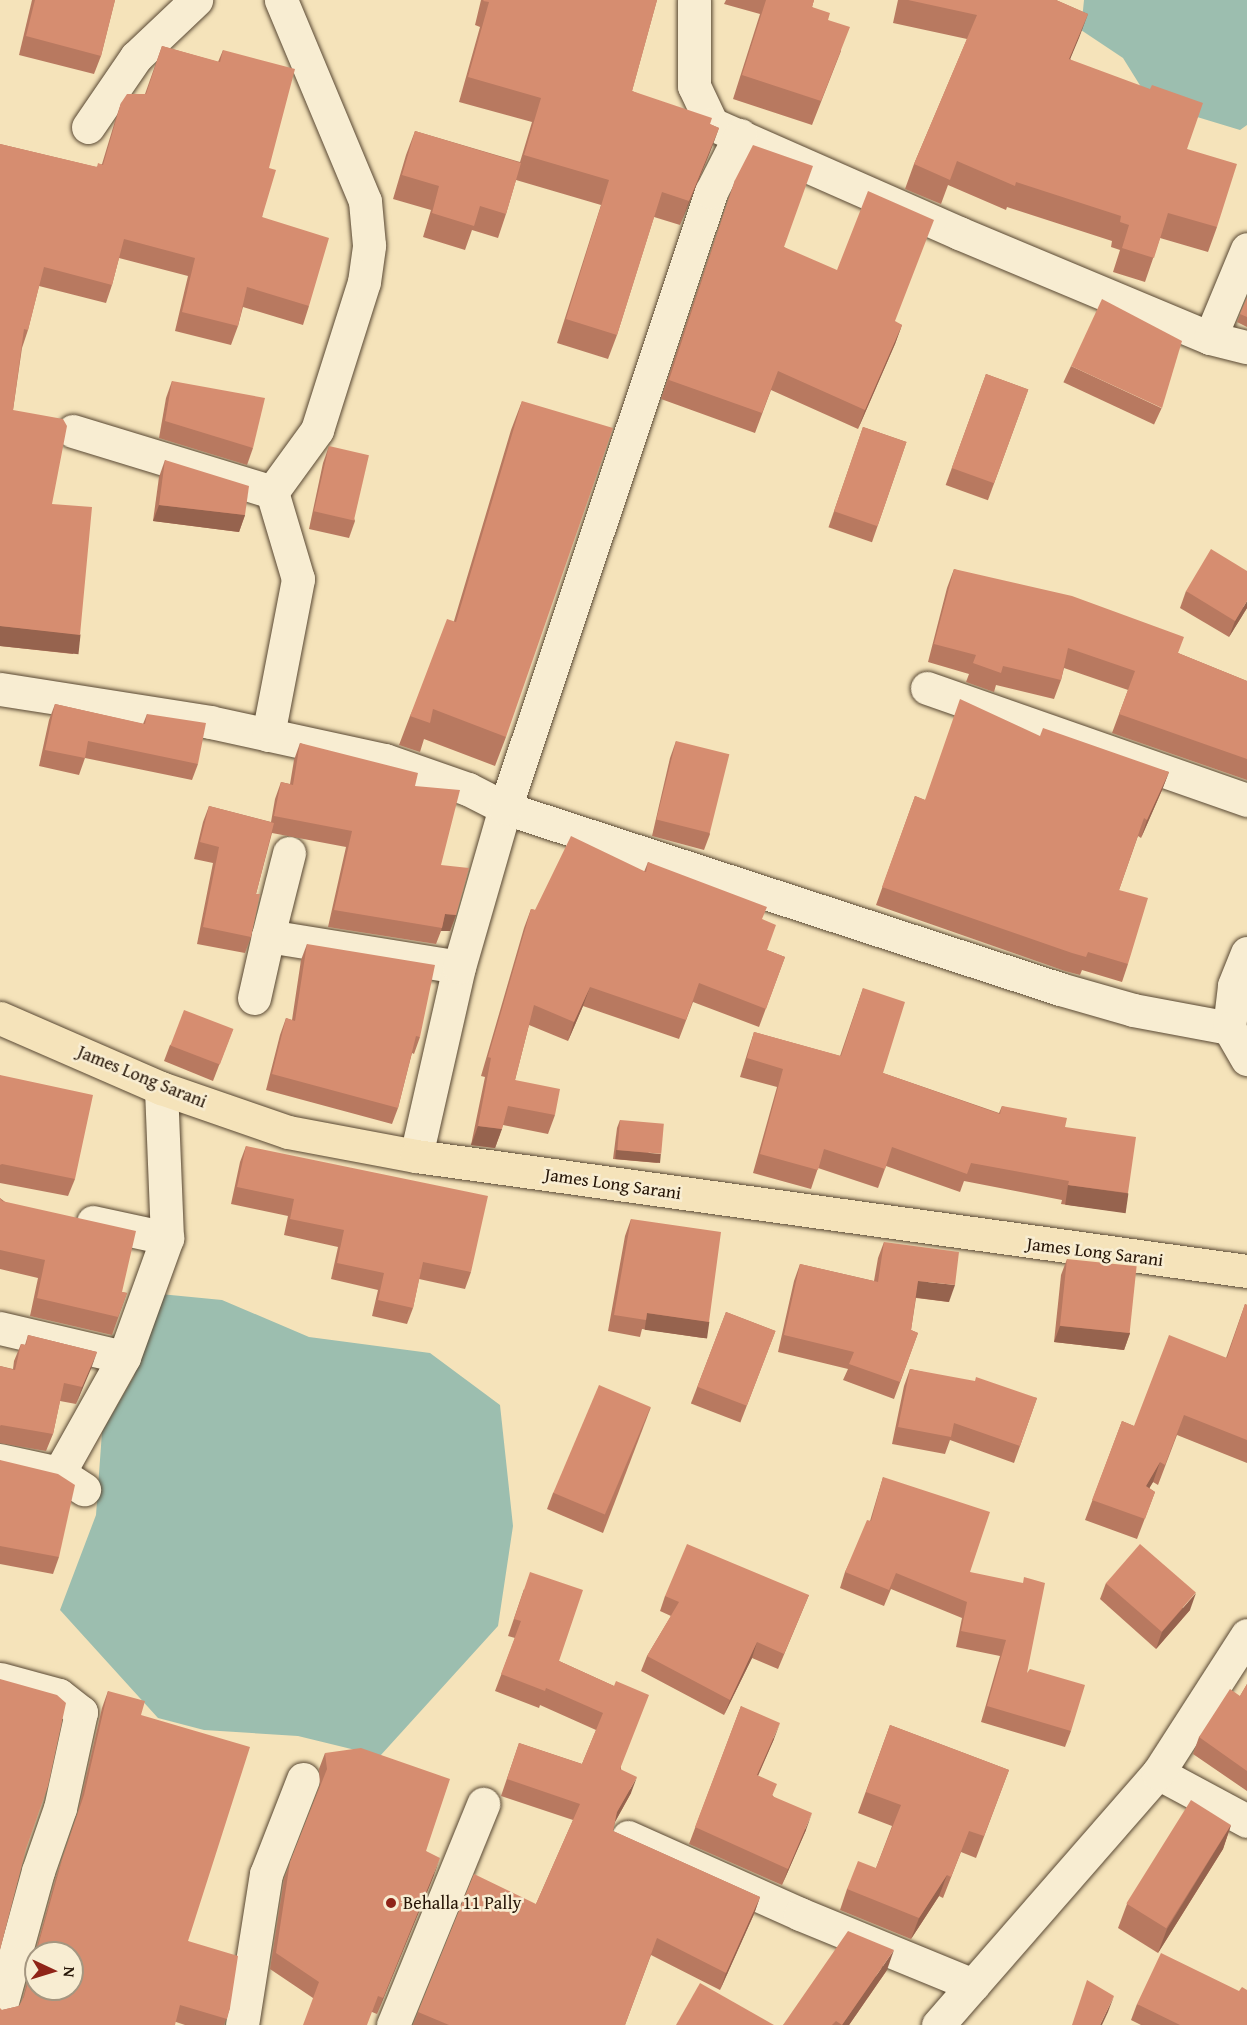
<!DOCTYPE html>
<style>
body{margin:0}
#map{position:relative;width:1247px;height:2025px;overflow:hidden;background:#f5e3ba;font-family:"Gentium Book Plus",serif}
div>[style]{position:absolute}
.water>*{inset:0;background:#9cbeaf}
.roads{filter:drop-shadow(0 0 2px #594833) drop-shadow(0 0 2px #594833)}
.minor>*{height:33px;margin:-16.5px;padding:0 16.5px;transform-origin:16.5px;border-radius:16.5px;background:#f8edd2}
.major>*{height:33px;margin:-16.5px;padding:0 16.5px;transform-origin:16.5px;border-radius:16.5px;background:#f5e3ba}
.wall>*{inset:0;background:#b87960;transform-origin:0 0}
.shaded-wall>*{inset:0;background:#96634e;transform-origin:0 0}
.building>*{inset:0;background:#d68d70;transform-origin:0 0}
.dots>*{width:16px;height:16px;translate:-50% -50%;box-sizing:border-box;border:3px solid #f8edd2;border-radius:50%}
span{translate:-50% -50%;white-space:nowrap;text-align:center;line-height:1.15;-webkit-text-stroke:5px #f8edd2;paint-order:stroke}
.street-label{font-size:18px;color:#251406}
.poi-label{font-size:18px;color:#251406}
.left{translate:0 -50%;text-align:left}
.north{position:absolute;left:24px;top:1941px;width:60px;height:60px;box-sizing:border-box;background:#f8edd2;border:2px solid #a49680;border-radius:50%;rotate:94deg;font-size:16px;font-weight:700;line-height:24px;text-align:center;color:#251406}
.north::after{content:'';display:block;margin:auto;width:21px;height:27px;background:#8f2418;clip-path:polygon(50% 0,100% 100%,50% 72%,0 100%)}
</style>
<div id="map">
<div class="water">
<div style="clip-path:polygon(1084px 0,1247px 0,1247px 125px,1240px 130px,1151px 103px,1123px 58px,1081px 30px)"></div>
<div style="clip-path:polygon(150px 1293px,222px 1300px,309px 1337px,430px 1353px,500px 1405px,513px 1526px,498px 1626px,380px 1756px,298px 1736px,204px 1730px,158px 1718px,60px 1610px,96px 1515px,102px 1432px,134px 1376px)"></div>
</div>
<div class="roads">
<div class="minor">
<div style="left:694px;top:0;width:86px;rotate:90deg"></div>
<div style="left:694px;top:86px;width:42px;rotate:64.7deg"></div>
<div style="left:712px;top:124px;width:270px;rotate:23.8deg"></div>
<div style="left:959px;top:233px;width:272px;rotate:22.7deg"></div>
<div style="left:1210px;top:338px;width:38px;rotate:14deg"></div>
<div style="left:88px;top:127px;width:85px;rotate:-55.6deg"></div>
<div style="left:136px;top:57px;width:83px;rotate:-43.5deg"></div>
<div style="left:1210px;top:338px;width:96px;rotate:-67.4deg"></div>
<div style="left:73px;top:431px;width:208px;rotate:17deg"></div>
<div style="left:927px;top:688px;width:339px;rotate:19.3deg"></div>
<div style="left:0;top:689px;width:213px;rotate:8.9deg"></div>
<div style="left:210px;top:722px;width:179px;rotate:12.3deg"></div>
<div style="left:385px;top:760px;width:88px;rotate:19.3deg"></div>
<div style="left:468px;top:789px;width:42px;rotate:27.2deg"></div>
<div style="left:505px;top:808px;width:584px;rotate:18.06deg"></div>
<div style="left:1060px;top:989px;width:76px;rotate:16deg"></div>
<div style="left:1133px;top:1010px;width:98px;rotate:10.6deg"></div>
<div style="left:268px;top:735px;width:159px;rotate:-79.1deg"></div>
<div style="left:298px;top:579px;width:91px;rotate:-106.6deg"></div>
<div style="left:272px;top:492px;width:77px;rotate:-54deg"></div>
<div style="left:317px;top:430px;width:155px;rotate:-72.4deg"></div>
<div style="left:364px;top:282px;width:37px;rotate:-82deg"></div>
<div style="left:369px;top:245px;width:44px;rotate:-95.2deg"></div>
<div style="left:365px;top:201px;width:218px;rotate:-112.7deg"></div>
<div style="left:289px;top:853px;width:86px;rotate:104.2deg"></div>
<div style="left:268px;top:936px;width:193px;rotate:9.2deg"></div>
<div style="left:1247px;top:953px;width:35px;rotate:112deg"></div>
<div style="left:1234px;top:986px;width:42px;rotate:96.8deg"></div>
<div style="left:1229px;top:1028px;width:36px;rotate:60deg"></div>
<div style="left:254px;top:998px;width:64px;rotate:-77.3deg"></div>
<div style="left:416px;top:1156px;width:194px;rotate:-77.2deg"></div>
<div style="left:459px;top:967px;width:166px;rotate:-73.9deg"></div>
<div style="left:505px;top:808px;width:650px;rotate:-71.51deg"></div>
<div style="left:711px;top:192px;width:64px;rotate:-63deg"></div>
<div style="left:93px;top:1222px;width:76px;rotate:12.2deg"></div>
<div style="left:0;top:1328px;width:127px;rotate:13.2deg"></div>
<div style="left:0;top:1460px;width:60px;rotate:12.4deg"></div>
<div style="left:59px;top:1473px;width:30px;rotate:33deg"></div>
<div style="left:59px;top:1473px;width:133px;rotate:-60.7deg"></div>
<div style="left:124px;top:1357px;width:127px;rotate:-70.1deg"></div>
<div style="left:167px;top:1238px;width:150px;rotate:-92.3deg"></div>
<div style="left:0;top:1679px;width:61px;rotate:15.2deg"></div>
<div style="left:59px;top:1695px;width:28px;rotate:38deg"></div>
<div style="left:81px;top:1712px;width:98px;rotate:102.3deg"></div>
<div style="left:60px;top:1808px;width:67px;rotate:109.2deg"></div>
<div style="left:38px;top:1871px;width:143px;rotate:105.4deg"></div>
<div style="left:1158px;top:1773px;width:101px;rotate:28.3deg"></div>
<div style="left:628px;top:1837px;width:188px;rotate:24.1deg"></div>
<div style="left:800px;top:1914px;width:187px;rotate:22.3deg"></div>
<div style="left:242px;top:2025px;width:153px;rotate:-81deg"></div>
<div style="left:266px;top:1874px;width:102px;rotate:-68.7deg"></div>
<div style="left:393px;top:2025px;width:239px;rotate:-67.8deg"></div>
<div style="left:938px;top:2025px;width:335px;rotate:-48.9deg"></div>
<div style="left:1158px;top:1773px;width:164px;rotate:-57.2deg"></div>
</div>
<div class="major">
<div style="left:0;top:1018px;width:176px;rotate:23.5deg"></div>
<div style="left:161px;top:1088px;width:134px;rotate:19.1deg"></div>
<div style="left:288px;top:1132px;width:130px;rotate:10.6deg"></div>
<div style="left:416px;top:1156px;width:839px;rotate:7.88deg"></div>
</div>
</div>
<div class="wall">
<div style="clip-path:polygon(32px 0,115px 0,101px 56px,94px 74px,19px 55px)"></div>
<div style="clip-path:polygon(481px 0,657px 0,632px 91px,719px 128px,710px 152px,680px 225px,654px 217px,617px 335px,608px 359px,557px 343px,601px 205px,516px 180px,506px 214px,498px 238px,472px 230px,465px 250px,423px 237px,431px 210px,393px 199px,406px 155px,415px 131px,520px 162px,532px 122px,459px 102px,480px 27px,475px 25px)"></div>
<div style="clip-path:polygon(726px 0,814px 0,812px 7px,828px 20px,841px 51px,812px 125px,733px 99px,760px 14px,724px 4px)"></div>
<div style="clip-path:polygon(898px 0,1056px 0,1088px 14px,1070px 59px,1187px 149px,1217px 227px,1208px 252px,1160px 238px,1145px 282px,1113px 272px,1120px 250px,1111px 247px,1112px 241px,1007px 207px,1006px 210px,948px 185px,941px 204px,905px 189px,914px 164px,967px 39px,893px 23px)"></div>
<div style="clip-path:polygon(162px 46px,218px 62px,223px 50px,269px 168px,262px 217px,309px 306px,303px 325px,243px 307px,238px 326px,231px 345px,175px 331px,188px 276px,119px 258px,112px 285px,106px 303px,39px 286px,28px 330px,22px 348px,13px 410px,52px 504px,80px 635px,73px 654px,0 646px,0 144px,96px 167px,102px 164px,115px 121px,121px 103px,145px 94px)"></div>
<div style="clip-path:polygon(735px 180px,784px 247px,895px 322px,902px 325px,895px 344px,858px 429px,771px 390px,755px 433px,661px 399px)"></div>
<div style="clip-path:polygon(1247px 298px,1247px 327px,1237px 322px)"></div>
<div style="left:1071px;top:366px;width:100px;height:18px;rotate:25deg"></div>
<div style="left:986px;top:374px;width:45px;height:118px;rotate:20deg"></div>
<div style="clip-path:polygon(172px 381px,253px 448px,247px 465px,159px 438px,166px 398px)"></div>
<div style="clip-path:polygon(522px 401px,506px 737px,495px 766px,424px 739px,420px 752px,399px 745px,410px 716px,454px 621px,511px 430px)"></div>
<div style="left:863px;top:427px;width:46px;height:106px;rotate:19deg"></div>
<div style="clip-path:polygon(329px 446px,355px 521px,349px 538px,309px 529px,323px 463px)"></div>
<div style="clip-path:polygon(165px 460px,245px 515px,239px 532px,153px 521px,159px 477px)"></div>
<div style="clip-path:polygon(954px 569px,1178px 653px,1247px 681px,1247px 780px,1112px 733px,1128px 690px,1064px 668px,1061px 680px,1054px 699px,996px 685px,994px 692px,966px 682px,969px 674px,928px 662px,947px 588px)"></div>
<div style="clip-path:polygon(1186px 591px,1247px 608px,1229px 637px,1180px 608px)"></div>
<div style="clip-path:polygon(55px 704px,143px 724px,147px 714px,198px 764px,192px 780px,85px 758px,79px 775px,39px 766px,49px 720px)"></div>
<div style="clip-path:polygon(1040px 736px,1169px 772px,1162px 790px,1141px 838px,1138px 836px,1119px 890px,1128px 964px,1122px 982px,1082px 970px,1080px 975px,1065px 971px,876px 905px,915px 796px,925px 800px)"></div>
<div style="clip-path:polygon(676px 741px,710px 834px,704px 850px,652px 836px,670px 758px)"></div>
<div style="clip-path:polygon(300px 743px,415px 786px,456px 915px,450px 931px,441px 931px,436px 944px,328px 927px,346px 847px,272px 833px,256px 894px,251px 937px,245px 953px,197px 944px,213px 863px,194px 859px,203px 822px,209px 806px,271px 822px,275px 799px,281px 782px,290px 784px,294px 760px)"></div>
<div style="clip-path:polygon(648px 862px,762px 919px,767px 950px,785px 957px,759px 1027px,693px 1002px,679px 1039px,583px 1006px,568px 1041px,529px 1025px,515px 1080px,555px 1115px,548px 1134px,503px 1125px,495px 1148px,471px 1145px,485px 1077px,481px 1076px,524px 928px,531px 909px,535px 910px,644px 872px)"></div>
<div style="clip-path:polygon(307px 944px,420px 1037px,414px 1054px,412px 1053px,398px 1108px,392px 1124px,266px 1090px,280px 1035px,286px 1018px,292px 1020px,301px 960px)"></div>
<div style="clip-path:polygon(863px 988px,883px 1073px,999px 1113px,1002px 1106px,1065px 1127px,1128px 1193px,1122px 1212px,1061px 1204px,1062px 1200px,964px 1181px,960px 1192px,886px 1166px,878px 1188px,818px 1168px,811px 1189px,753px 1173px,777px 1087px,740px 1077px,748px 1051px,754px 1032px,840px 1056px)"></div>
<div style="clip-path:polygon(233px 1029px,213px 1081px,164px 1061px,170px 1045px)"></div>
<div style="clip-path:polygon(0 1075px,75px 1179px,68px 1196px,0 1183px)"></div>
<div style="clip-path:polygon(620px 1120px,658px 1163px,613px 1159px,617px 1128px)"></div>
<div style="clip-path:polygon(246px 1146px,471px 1272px,465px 1289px,419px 1279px,413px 1308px,407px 1324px,372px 1316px,378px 1290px,331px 1279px,338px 1247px,284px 1235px,288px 1216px,231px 1204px,240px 1162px)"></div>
<div style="clip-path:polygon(0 1198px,122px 1292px,127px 1293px,112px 1335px,30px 1316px,38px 1278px,0 1269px)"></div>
<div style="clip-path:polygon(631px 1219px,709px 1322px,703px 1338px,642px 1329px,640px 1337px,608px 1331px,625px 1236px)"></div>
<div style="clip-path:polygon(884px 1242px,949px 1302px,916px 1298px,911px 1330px,918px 1333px,894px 1399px,843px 1380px,848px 1369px,778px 1352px,794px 1281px,800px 1264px,874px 1281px,878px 1258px)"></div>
<div style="clip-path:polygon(1067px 1259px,1130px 1333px,1124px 1350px,1054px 1342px,1061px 1275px)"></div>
<div style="clip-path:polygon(1245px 1304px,1247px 1305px,1247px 1463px,1177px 1435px,1158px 1485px,1153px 1482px,1149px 1488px,1155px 1492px,1137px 1539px,1085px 1520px,1122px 1421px,1134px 1426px,1226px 1358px)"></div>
<div style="left:726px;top:1312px;width:53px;height:98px;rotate:21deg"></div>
<div style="clip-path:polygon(28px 1335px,97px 1352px,76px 1404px,60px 1401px,53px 1434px,46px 1451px,0 1443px,0 1366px,13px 1369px,14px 1361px,21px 1344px,25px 1345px)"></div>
<div style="clip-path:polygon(910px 1369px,1037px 1398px,1014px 1463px,950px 1440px,945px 1454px,892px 1444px,904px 1386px)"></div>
<div style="clip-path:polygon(651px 1407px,603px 1533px,547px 1509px,553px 1493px)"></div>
<div style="clip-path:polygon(0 1460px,59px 1557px,53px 1574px,0 1564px)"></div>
<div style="clip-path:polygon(883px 1477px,970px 1572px,1027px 1673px,1071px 1731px,1065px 1747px,981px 1722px,1000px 1656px,956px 1647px,962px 1618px,891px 1589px,884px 1606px,840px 1588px,845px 1572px,870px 1521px)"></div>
<div style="clip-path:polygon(1106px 1583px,1190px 1610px,1156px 1649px,1100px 1599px)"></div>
<div style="clip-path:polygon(524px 1589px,559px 1661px,614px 1686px,621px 1769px,631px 1793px,615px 1822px,613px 1831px,760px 1897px,754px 1914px,720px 1990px,651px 1955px,625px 2025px,413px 2025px,418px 2012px,536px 1904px,573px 1820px,501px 1796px,519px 1743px,582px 1764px,596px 1730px,540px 1705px,539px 1708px,495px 1691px,515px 1638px,508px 1636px)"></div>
<div style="clip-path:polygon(809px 1595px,778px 1669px,752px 1658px,724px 1715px,641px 1671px,647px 1656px,671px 1616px,660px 1611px,665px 1596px)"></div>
<div style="clip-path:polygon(1247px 1684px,1247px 1791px,1193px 1754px,1199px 1737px,1240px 1696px)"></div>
<div style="clip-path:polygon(108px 1691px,141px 1715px,188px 1941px,230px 2008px,224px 2025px,185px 2025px,176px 2022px,2px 2010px,19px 2006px,22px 2001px,56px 1877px,78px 1812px,102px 1708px)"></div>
<div style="clip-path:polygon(741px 1706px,774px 1739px,758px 1776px,773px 1796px,806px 1830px,782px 1885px,689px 1844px)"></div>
<div style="clip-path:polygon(890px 1725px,1009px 1770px,976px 1858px,961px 1852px,943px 1898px,939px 1896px,911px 1939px,840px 1910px,847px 1889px,876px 1868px,892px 1826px,858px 1813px)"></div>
<div style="clip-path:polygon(325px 1753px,426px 1851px,434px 1875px,377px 2014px,372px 2012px,313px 1998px,270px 1969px,284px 1879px,320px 1785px,319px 1769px)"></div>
<div style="clip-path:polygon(1231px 1825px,1223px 1849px,1158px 1953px,1118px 1928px,1127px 1904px)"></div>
<div style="clip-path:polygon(887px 1970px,849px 2025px,783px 2025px)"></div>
<div style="clip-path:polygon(1137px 2004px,1247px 2025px,1141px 2025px,1131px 2020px)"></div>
</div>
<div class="shaded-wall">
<div style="clip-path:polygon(1088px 14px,1079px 38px,1060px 83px,1069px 59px)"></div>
<div style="clip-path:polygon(719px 128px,710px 152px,680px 225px,689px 201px)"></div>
<div style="clip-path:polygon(902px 325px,895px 344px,858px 429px,865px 410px)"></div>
<div style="clip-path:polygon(159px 505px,245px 515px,239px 532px,153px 521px)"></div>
<div style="clip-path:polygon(1247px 601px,1247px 608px,1229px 637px,1235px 621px)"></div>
<div style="left:0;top:626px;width:81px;height:20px;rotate:6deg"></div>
<div style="clip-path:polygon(1169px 772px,1162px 790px,1141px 838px,1147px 820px)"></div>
<div style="clip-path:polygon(445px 914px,456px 915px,450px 931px,441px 931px)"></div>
<div style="clip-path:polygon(590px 987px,583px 1006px,568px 1041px,574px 1022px)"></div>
<div style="clip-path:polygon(478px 1126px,502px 1129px,495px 1148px,471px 1145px)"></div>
<div style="left:616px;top:1150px;width:45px;height:9px;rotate:5deg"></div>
<div style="left:1068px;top:1185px;width:61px;height:20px;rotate:8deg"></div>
<div style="clip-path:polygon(918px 1281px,955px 1285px,949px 1302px,912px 1297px)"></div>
<div style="left:647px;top:1313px;width:63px;height:17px;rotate:8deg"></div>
<div style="clip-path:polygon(1060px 1326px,1130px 1333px,1124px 1350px,1054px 1342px)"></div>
<div style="clip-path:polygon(97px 1352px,91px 1369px,76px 1404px,82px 1387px)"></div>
<div style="clip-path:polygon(1160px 1462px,1153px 1482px,1139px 1506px,1146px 1486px)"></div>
<div style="clip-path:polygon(1196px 1593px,1190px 1610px,1156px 1649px,1162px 1632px)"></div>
<div style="clip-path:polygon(757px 1642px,752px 1658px,724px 1715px,730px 1700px)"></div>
<div style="clip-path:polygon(780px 1723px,774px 1739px,751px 1791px,757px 1775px)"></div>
<div style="clip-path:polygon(637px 1777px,631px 1793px,611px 1829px,617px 1812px)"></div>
<div style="clip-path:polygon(812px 1813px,806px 1830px,782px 1885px,788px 1869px)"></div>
<div style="clip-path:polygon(1231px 1825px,1223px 1849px,1158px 1953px,1167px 1929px)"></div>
<div style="clip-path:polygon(440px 1858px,434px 1875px,377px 2014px,383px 1998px)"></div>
<div style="clip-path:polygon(947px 1875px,939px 1896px,911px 1939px,919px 1918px)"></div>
<div style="clip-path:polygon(760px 1897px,754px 1914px,720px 1990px,726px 1973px)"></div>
<div style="clip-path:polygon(894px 1950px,887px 1970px,849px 2025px,842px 2025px)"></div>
<div style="clip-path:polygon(1114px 1996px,1108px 2012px,1102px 2025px,1100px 2025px)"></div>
</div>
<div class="building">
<div style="clip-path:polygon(35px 0,115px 0,101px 56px,26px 36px)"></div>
<div style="clip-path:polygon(484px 0,657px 0,632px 91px,712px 118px,710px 124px,719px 128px,689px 201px,662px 192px,617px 335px,566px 319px,609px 180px,524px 155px,541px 98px,468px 77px,489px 2px,483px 1px)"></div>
<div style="clip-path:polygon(766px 0,814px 0,812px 7px,830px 13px,828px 20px,850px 27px,821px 101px,742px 75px)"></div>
<div style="clip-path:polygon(908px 0,1056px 0,1088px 14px,1069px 59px,1150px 89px,1152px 85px,1203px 103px,1187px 149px,1237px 164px,1217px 227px,1168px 213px,1154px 258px,1122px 248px,1129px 225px,1120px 222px,1121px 216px,1016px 182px,1015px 186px,957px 161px,950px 180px,914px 164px,977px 15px)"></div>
<div style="clip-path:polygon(162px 46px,220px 62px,223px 50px,295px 69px,269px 168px,276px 170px,262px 217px,329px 238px,309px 306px,247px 287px,238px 326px,182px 312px,195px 258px,124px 239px,112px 285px,44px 267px,28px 330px,24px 329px,13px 410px,63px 419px,67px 426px,52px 504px,92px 507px,80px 635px,0 626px,0 144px,97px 167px,98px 163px,103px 165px,121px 103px,127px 94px,146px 94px)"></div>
<div style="clip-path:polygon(415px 131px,521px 163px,506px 214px,480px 206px,474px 226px,432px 213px,439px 186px,402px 175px)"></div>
<div style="clip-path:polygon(753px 145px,813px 166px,784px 247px,837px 270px,868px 191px,934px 220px,895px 321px,902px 325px,865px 410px,778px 371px,762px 413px,669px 380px,735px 180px)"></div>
<div style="clip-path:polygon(1247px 298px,1247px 317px,1240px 314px)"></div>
<div style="clip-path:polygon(1102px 299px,1182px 341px,1162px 408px,1071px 366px)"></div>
<div style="left:986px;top:374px;width:45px;height:100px;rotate:20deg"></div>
<div style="clip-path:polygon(172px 381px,265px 398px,253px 448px,165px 421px)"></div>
<div style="clip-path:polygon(522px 401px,613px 428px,506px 737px,433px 709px,430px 723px,410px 716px,447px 619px,456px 622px)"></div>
<div style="left:863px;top:427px;width:46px;height:89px;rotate:19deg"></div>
<div style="left:329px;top:446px;width:41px;height:67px;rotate:13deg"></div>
<div style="clip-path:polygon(165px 460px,249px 486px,245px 515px,159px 505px)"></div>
<div style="clip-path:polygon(1211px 549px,1247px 571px,1247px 601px,1235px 621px,1186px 591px)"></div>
<div style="clip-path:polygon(954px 569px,1072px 596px,1184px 637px,1178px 653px,1247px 681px,1247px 759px,1119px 714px,1135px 671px,1068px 648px,1061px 680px,1003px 666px,1001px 673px,973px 663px,976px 655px,934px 644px)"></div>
<div style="clip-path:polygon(960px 699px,1040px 736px,1043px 728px,1169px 772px,1147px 820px,1144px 818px,1119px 890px,1148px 898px,1128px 964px,1088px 952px,1086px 957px,1072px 953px,882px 887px,915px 796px,925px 800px)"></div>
<div style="clip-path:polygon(55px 704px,145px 724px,147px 714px,206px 723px,198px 764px,88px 741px,85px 758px,45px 750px)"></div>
<div style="left:676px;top:741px;width:55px;height:81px;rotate:14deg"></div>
<div style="clip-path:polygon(300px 743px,418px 773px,415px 786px,460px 790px,441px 865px,469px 868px,456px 915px,445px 914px,442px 928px,334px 910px,352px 831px,274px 816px,281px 782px,293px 785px)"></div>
<div style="clip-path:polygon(209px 806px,274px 823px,256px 894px,260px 894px,251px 937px,203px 927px,219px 847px,200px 842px)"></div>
<div style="clip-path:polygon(571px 836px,646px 872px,648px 862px,767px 907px,762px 919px,776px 925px,767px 950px,785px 957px,766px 1009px,699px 983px,686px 1020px,590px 987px,574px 1022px,534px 1005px,515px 1080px,560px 1089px,555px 1115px,508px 1106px,502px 1129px,478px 1126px,491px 1058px,488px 1057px,531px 909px,535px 910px)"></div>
<div style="clip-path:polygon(307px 944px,435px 965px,420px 1037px,416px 1036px,398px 1108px,272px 1074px,286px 1018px,295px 1021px)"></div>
<div style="clip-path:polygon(863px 988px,905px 1002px,883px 1073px,1000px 1114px,1002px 1106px,1067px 1118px,1065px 1127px,1136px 1137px,1128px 1193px,1068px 1185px,1069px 1181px,971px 1163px,967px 1174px,892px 1147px,885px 1169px,824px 1149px,818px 1170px,760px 1154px,783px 1069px,747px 1058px,754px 1032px,841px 1056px)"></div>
<div style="left:184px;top:1010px;width:53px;height:38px;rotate:21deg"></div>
<div style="clip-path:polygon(0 1075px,93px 1095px,75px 1179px,2px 1164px,0 1165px)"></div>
<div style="left:620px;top:1120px;width:44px;height:30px;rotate:5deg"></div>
<div style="clip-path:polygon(246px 1146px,488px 1196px,471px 1272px,423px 1262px,413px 1308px,378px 1300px,384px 1273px,337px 1263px,344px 1230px,290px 1219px,294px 1199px,237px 1187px)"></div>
<div style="clip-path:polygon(0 1198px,2px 1201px,136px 1231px,122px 1292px,127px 1293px,118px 1317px,37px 1298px,45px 1260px,0 1250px)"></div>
<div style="clip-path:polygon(631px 1219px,721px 1232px,709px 1322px,647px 1313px,646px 1320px,614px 1315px)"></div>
<div style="clip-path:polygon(884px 1242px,959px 1252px,955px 1285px,918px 1281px,911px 1330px,918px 1333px,900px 1382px,849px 1364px,854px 1352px,784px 1335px,800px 1264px,878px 1282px)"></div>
<div style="left:1067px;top:1259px;width:70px;height:67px;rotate:6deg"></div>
<div style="clip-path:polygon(1245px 1304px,1247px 1305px,1247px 1440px,1184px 1415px,1165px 1465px,1160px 1462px,1146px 1486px,1155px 1492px,1145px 1519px,1092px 1500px,1122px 1421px,1134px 1426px,1169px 1335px,1227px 1358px)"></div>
<div style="left:726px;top:1312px;width:53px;height:80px;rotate:21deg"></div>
<div style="clip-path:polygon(28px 1335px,97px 1352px,82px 1387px,64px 1383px,53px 1434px,1px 1425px,0 1426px,0 1366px,15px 1370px,21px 1344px,26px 1345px)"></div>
<div style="clip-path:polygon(910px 1369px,975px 1381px,976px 1377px,1037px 1398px,1020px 1446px,954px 1423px,951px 1437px,898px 1427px)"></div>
<div style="left:599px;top:1385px;width:56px;height:117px;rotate:23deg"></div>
<div style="clip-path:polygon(0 1460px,58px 1474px,75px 1485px,59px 1557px,0 1546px)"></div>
<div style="clip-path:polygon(883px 1477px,990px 1512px,970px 1572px,1023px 1583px,1024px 1577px,1045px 1583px,1027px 1673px,1030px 1669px,1085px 1685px,1071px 1731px,987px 1706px,1006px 1640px,961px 1631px,967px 1602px,896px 1573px,889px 1590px,845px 1572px,867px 1520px,871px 1521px)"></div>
<div style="clip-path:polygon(687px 1544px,809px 1595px,784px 1654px,757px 1642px,730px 1700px,647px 1656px,679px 1602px,665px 1596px)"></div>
<div style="left:1140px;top:1544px;width:74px;height:52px;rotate:41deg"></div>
<div style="clip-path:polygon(530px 1572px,583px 1590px,559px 1661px,614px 1686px,616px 1681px,649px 1695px,620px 1769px,637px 1777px,617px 1812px,613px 1831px,760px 1897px,726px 1973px,657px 1938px,625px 2025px,449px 2025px,418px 2012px,474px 1874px,536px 1904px,580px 1804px,507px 1779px,519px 1743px,582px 1764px,603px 1713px,546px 1688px,545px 1691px,501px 1674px,521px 1621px,514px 1619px)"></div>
<div style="clip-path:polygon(0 1679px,57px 1695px,66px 1703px,48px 1786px,26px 1849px,0 1950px)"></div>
<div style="clip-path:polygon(1247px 1684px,1247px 1771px,1199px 1737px,1230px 1689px,1240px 1696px)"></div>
<div style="clip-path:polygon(108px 1691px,145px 1701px,141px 1715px,250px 1747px,188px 1941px,238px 1956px,230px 2008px,227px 2019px,180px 2005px,175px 2025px,0 2025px,0 2008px,2px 2010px,19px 2006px,24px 1997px,36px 1954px,36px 1989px,72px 1989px,72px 1953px,36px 1953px,62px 1860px,84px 1795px)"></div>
<div style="clip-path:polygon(741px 1706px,780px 1723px,757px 1775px,777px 1784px,772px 1796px,812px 1813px,788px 1869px,695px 1827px)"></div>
<div style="clip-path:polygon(890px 1725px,1009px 1770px,984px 1836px,969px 1831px,951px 1877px,947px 1875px,919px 1918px,847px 1889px,858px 1861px,876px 1868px,901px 1805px,866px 1792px)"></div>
<div style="clip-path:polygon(361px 1748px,450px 1779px,426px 1851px,440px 1858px,383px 1998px,378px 1996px,367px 2025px,303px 2025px,319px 1982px,276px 1953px,290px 1862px,327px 1769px,325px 1753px)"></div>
<div style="left:1191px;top:1800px;width:47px;height:122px;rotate:32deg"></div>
<div style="clip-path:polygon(848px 1931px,894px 1950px,842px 2025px,836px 2021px,832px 2025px,783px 2025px)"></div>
<div style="clip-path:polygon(1161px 1953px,1239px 1991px,1242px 1987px,1247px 1990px,1247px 2025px,1180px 2025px,1137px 2004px)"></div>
<div style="clip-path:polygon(1087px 1980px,1114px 1996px,1100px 2025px,1072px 2025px)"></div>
<div style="clip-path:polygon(700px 1983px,774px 2025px,676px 2025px)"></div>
</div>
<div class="dots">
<div style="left:391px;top:1903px;background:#8f2418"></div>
</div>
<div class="street-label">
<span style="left:142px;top:1077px;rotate:22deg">James Long Sarani</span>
<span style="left:613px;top:1184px;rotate:8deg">James Long Sarani</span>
<span style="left:1095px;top:1252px;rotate:7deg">James Long Sarani</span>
</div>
<div class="poi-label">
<span class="left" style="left:403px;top:1903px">Behalla 11 Pally</span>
</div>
<div class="north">N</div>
</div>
